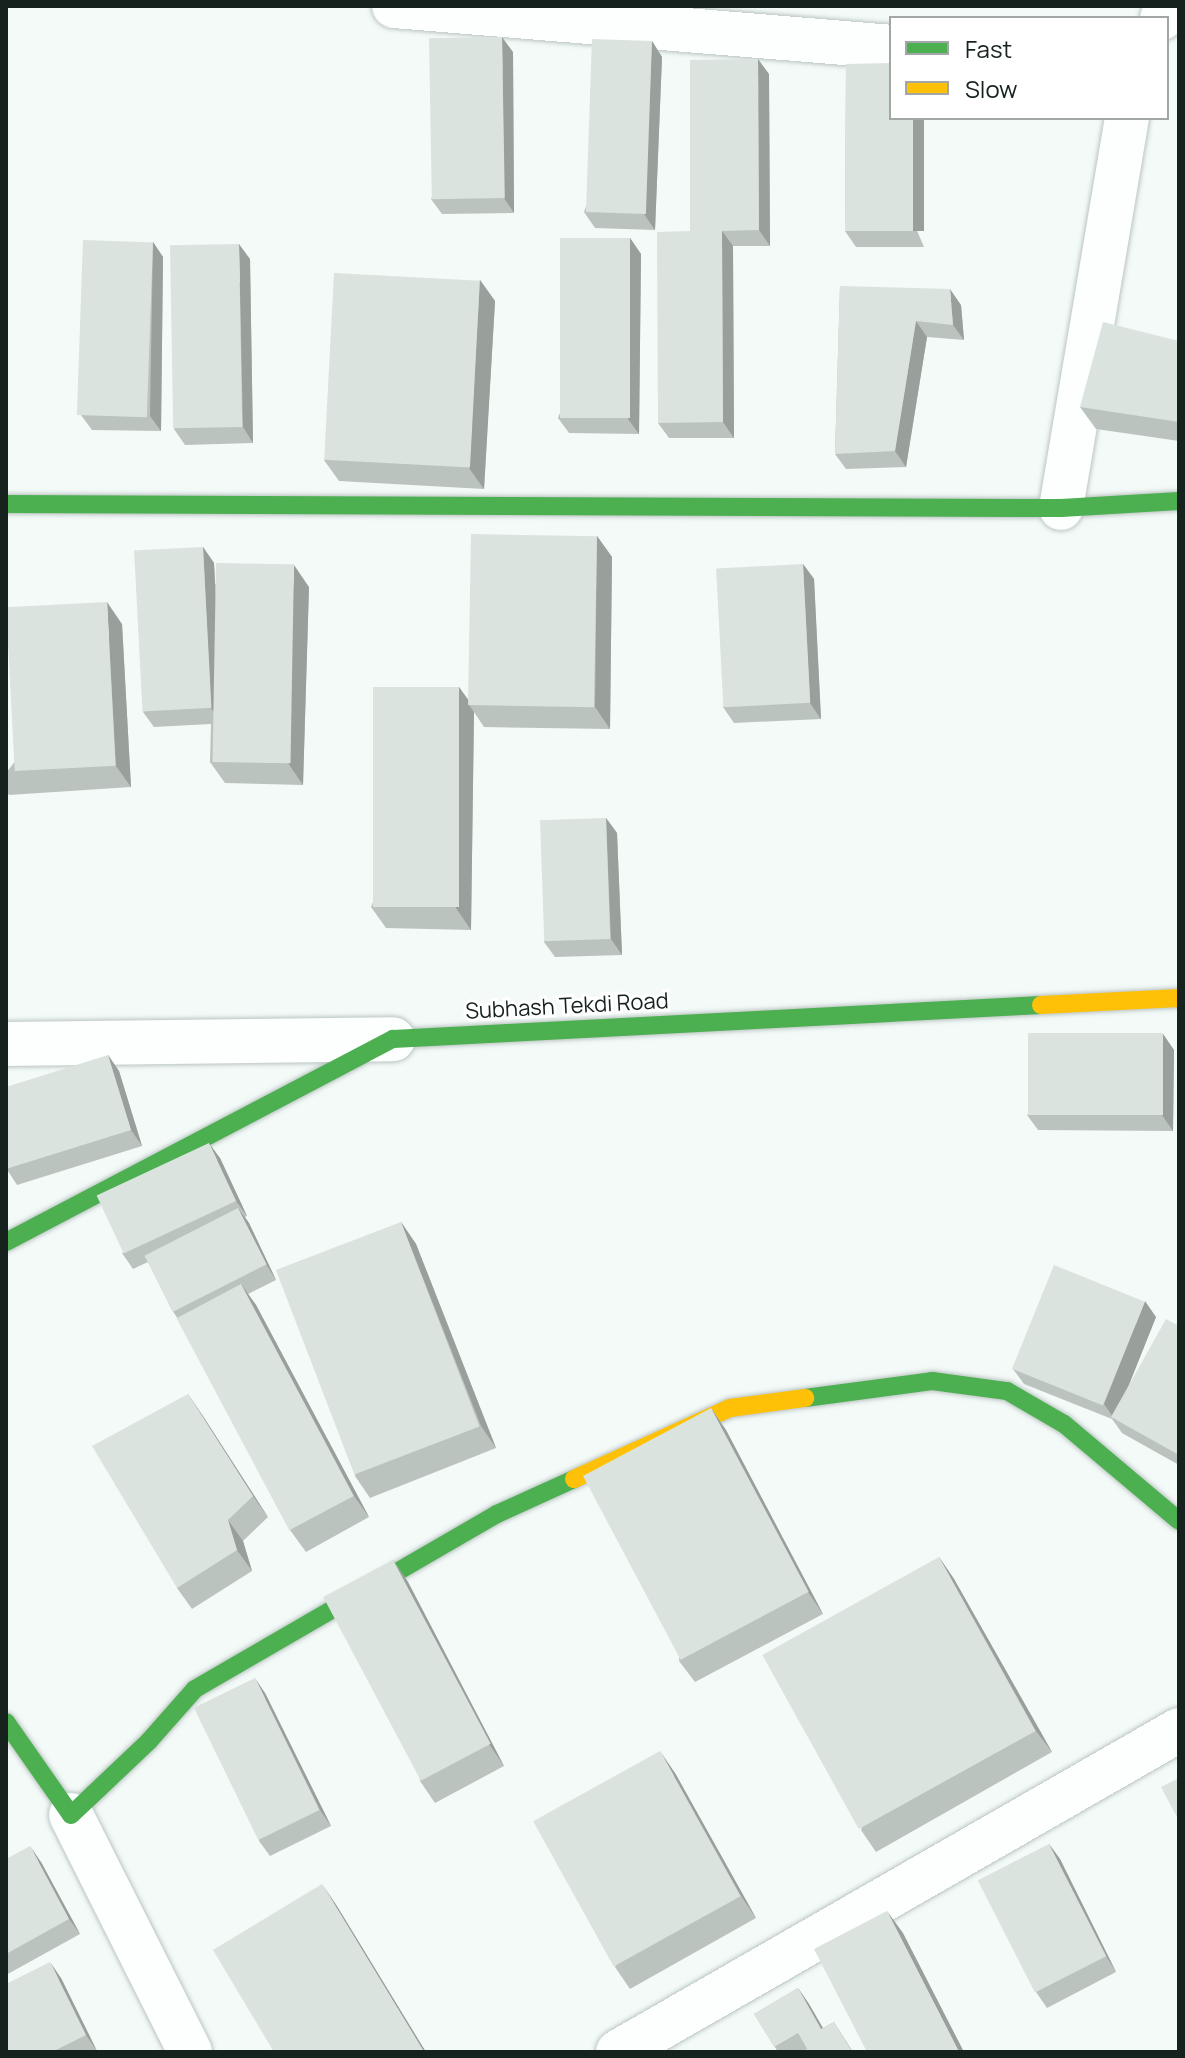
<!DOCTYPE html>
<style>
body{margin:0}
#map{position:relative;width:1185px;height:2058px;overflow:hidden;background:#f3faf8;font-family:Manrope,sans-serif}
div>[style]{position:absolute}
.roads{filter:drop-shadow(0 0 2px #bbc5c2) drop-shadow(0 0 2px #bbc5c2)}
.street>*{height:44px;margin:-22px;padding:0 22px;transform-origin:22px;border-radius:22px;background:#fdfefe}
.fast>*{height:18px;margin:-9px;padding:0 9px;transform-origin:9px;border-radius:9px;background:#4caf50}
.slow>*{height:18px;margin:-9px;padding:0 9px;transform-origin:9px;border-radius:9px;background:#ffc107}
.wall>*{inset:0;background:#bbc3bf}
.shaded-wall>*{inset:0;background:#999f9b;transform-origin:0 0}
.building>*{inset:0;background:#dae3de;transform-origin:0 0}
span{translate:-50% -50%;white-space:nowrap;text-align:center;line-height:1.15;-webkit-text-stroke:6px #fff;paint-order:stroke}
.street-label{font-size:22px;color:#16221e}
.frame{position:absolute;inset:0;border:8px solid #16221e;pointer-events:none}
.legend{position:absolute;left:889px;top:16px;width:280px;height:104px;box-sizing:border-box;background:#fff;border:2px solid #a2a7a5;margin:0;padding:10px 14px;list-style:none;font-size:24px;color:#16221e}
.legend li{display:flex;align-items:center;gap:16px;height:40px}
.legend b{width:40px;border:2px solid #a2a7a5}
</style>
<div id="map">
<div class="roads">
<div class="street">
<div style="left:394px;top:6px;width:499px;rotate:4.7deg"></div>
<div style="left:1162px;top:18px;width:13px;rotate:-67deg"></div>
<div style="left:1061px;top:508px;width:396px;rotate:-80.4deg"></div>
<div style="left:6px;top:1044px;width:387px;rotate:-0.7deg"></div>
<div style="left:71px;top:1815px;width:265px;rotate:63.3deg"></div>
<div style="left:618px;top:2052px;width:647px;rotate:-29.85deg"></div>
</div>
<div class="fast">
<div style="left:6px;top:504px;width:1055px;rotate:0.22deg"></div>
<div style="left:1061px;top:508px;width:118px;rotate:-3.4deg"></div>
<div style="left:6px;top:1242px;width:437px;rotate:-27.7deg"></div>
<div style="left:393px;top:1039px;width:649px;rotate:-3deg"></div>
<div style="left:805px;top:1398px;width:128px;rotate:-7.6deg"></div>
<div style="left:932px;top:1381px;width:76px;rotate:7.6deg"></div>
<div style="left:1007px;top:1391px;width:66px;rotate:30.1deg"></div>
<div style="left:1064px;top:1424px;width:150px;rotate:40.1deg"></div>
<div style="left:6px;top:1722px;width:113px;rotate:55deg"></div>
<div style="left:71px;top:1815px;width:108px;rotate:-43.5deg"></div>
<div style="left:149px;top:1741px;width:69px;rotate:-48.5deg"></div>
<div style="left:195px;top:1689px;width:349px;rotate:-30.1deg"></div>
<div style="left:497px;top:1514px;width:85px;rotate:-24.4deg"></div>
</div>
<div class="slow">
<div style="left:1041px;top:1005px;width:138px;rotate:-2.9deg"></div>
<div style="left:574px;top:1479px;width:171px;rotate:-24.5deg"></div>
<div style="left:730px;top:1408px;width:76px;rotate:-7.6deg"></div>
</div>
</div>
<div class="wall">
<div style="clip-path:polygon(652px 41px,662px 57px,655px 230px,595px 228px,584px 212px)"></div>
<div style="clip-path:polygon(513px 52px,514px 213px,442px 214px,431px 199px)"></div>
<div style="clip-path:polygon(846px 64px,924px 247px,856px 247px,845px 231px)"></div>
<div style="clip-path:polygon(769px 74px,770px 246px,733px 246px,734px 438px,669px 438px,658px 423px,690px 231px)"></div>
<div style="clip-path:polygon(630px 238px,641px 254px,639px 434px,569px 433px,558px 418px)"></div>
<div style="clip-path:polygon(153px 242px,163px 257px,161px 431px,92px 430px,81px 415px)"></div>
<div style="clip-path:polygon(250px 259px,253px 443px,185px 445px,174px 429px)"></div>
<div style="clip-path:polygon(480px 280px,495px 301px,484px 489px,339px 481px,324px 460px)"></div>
<div style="clip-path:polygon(840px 286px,961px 305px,964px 340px,927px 337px,906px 467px,846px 469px,835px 454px)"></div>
<div style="clip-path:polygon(1179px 341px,1179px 441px,1096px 429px,1080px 407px)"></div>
<div style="clip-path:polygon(597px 536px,612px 557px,610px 729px,484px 727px,474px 712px,471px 930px,386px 928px,371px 907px,459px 687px,469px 702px)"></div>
<div style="clip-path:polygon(203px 547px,214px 563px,215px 584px,309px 587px,303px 785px,225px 783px,210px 762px,211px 724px,154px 727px,143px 712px)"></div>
<div style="clip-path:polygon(803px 564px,814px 579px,821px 719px,734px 723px,723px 707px)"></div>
<div style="clip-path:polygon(122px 624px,131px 787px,9px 795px,6px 791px,6px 773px)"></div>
<div style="clip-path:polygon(606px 818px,617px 833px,622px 955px,555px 957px,544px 942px)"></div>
<div style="clip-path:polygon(1163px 1034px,1174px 1050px,1173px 1131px,1038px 1130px,1027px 1115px)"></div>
<div style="clip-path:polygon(108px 1055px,119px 1071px,142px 1146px,17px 1185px,6px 1168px)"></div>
<div style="clip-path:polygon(220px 1158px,247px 1216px,245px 1217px,249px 1223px,276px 1280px,248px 1294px,256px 1305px,369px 1517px,306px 1552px,290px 1530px,178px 1319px,172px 1310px,148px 1262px,133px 1269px,122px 1253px)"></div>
<div style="clip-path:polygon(401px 1222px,416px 1244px,496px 1448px,370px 1498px,355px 1476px)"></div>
<div style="clip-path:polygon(1156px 1317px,1127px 1389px,1179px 1326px,1179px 1465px,1122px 1433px,1112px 1419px,1024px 1384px,1013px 1369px)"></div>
<div style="clip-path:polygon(188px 1394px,268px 1517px,243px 1541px,252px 1571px,192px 1609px,177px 1588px)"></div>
<div style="clip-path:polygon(711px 1408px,726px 1430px,823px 1614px,695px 1682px,679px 1661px)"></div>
<div style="clip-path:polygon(939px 1557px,954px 1579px,1052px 1752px,876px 1852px,861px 1830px)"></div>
<div style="clip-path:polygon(393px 1560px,408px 1582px,504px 1766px,435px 1803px,420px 1781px)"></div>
<div style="clip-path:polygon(265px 1693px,331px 1826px,270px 1856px,259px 1841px)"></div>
<div style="clip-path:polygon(675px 1773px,756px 1918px,630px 1989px,615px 1967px)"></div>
<div style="clip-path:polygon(1049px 1844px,1060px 1859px,1116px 1972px,1047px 2008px,1036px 1992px)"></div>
<div style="clip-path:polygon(6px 1859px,41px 1862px,80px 1934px,6px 1975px)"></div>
<div style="clip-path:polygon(61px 1978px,97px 2051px,95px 2052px,6px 2052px)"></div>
<div style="clip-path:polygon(798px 1988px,809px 2004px,823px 2028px,834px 2022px,853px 2052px,809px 2052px,807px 2049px,802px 2052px,778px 2052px,754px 2014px)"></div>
</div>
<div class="shaded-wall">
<div style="clip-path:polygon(502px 37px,513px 52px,514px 213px,504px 198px)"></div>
<div style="clip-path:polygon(652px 41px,662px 57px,655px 230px,644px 214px)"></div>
<div style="clip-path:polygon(758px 59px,769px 74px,770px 246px,759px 230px)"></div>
<div style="left:913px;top:118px;width:11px;height:113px"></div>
<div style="clip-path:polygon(722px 231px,733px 246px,734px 438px,723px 422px)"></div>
<div style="clip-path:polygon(630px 238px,641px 254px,639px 434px,628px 419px)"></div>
<div style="clip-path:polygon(153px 242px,163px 257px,161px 431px,150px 416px)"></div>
<div style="clip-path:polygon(239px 244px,250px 259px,253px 443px,243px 427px)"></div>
<div style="clip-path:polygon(480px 280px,495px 301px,484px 489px,469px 468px)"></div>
<div style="clip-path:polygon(950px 289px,961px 305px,964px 340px,953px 325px)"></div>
<div style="clip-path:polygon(916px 321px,927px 337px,906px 467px,895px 451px)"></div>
<div style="clip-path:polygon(597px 536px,612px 557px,610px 729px,595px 707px)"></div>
<div style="clip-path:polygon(203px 547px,214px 563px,222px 723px,211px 708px)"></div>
<div style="clip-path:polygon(803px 564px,814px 579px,821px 719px,810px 703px)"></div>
<div style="clip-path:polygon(294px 565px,309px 587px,303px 785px,288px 763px)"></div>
<div style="clip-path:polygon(107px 602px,122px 624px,131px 787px,116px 766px)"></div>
<div style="clip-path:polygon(459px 687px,472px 705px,469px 705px,474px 712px,471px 930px,456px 908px)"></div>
<div style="clip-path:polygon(606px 818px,617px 833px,622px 955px,611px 939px)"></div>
<div style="clip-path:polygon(1163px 1034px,1174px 1050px,1173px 1131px,1162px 1115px)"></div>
<div style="clip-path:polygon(108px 1055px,119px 1071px,142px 1146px,131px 1130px)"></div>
<div style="clip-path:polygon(209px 1143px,220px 1158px,247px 1216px,236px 1201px)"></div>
<div style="clip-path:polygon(238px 1208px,249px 1223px,276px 1280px,266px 1264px)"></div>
<div style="clip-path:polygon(401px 1222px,416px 1244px,496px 1448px,481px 1426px)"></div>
<div style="clip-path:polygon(241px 1284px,256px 1305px,369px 1517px,354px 1496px)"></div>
<div style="clip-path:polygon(1145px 1301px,1156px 1317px,1115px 1420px,1104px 1404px)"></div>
<div style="clip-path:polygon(188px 1394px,203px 1416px,268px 1517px,253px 1496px)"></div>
<div style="clip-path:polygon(711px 1408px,726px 1430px,823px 1614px,808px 1592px)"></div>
<div style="clip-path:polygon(228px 1520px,243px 1541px,252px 1571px,237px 1550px)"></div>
<div style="clip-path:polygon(939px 1557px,954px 1579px,1052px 1752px,1036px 1731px)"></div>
<div style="clip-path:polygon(393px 1560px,408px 1582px,504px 1766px,489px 1744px)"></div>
<div style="clip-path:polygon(255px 1678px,265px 1693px,331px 1826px,320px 1810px)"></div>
<div style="clip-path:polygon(660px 1751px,675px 1773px,756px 1918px,741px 1896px)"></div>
<div style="clip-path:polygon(1049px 1844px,1060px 1859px,1116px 1972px,1106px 1956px)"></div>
<div style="clip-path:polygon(30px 1846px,41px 1862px,80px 1934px,69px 1919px)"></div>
<div style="clip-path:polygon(322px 1884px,337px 1906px,426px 2052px,424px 2052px)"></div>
<div style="clip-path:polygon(887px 1911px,903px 1933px,964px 2052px,959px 2052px)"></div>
<div style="clip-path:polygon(50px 1962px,61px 1978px,97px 2051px,86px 2035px)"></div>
<div style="clip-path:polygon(798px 1988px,809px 2004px,832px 2044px,821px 2029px)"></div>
</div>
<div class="building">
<div style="left:502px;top:37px;width:161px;height:73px;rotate:89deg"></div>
<div style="left:592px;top:39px;width:60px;height:173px;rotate:2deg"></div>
<div style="clip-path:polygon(758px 59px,759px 230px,722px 231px,723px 422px,658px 423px,657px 232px,690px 231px,690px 60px)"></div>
<div style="clip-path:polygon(891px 63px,891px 118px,913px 118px,913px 231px,845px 231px,846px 64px)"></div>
<div style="left:560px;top:238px;width:70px;height:180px"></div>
<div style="left:83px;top:240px;width:70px;height:175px;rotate:2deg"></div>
<div style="left:239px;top:244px;width:183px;height:69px;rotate:89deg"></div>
<div style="left:334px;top:273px;width:146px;height:187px;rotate:3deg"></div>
<div style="clip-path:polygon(840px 286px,950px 289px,953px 325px,916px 321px,895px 451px,835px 454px)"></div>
<div style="clip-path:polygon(1103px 322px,1179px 341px,1179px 422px,1080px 407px)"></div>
<div style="left:471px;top:534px;width:126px;height:171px;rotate:1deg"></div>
<div style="left:203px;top:547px;width:161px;height:69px;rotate:87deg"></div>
<div style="left:216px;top:563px;width:78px;height:199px;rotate:1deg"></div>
<div style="left:803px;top:564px;width:139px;height:87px;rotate:87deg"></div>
<div style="left:107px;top:602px;width:164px;height:101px;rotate:87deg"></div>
<div style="left:373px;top:687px;width:86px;height:220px"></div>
<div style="left:606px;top:818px;width:121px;height:66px;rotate:88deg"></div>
<div style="left:1028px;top:1033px;width:135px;height:82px"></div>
<div style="clip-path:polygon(108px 1055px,131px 1130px,6px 1169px,6px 1087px)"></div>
<div style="left:209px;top:1143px;width:64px;height:124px;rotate:65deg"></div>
<div style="left:238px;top:1208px;width:63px;height:105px;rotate:63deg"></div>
<div style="left:401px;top:1222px;width:219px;height:134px;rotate:69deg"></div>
<div style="left:1054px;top:1265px;width:98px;height:112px;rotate:22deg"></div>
<div style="left:241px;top:1284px;width:240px;height:73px;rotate:62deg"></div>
<div style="clip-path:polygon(1166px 1319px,1179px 1326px,1179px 1455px,1111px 1417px)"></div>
<div style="clip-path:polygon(188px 1394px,253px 1496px,228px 1520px,237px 1550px,177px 1588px,92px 1446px)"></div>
<div style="left:711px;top:1408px;width:208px;height:145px;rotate:62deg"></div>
<div style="left:939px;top:1557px;width:199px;height:202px;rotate:61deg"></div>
<div style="left:393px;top:1560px;width:208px;height:79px;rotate:62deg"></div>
<div style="left:255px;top:1678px;width:147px;height:68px;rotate:64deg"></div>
<div style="left:660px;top:1751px;width:166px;height:145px;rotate:61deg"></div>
<div style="clip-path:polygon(1179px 1778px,1179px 1821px,1161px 1787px)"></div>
<div style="left:1049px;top:1844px;width:126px;height:80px;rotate:63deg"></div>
<div style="clip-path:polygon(30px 1846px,69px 1919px,6px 1954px,6px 1859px)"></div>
<div style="clip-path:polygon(322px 1884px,424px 2052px,274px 2052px,213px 1950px)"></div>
<div style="clip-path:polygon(887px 1911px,959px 2052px,867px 2052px,814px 1949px)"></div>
<div style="clip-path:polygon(50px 1962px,86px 2035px,52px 2052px,6px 2052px,6px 1984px)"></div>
<div style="clip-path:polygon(798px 1988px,821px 2029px,834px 2022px,852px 2052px,809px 2052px,798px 2033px,774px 2047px,754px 2014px)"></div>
</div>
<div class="street-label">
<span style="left:567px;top:1006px;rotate:-3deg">Subhash Tekdi Road</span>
</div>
<div class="frame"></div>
<ul class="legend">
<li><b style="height:10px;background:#4caf50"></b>Fast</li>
<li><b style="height:10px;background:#ffc107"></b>Slow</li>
</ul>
</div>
